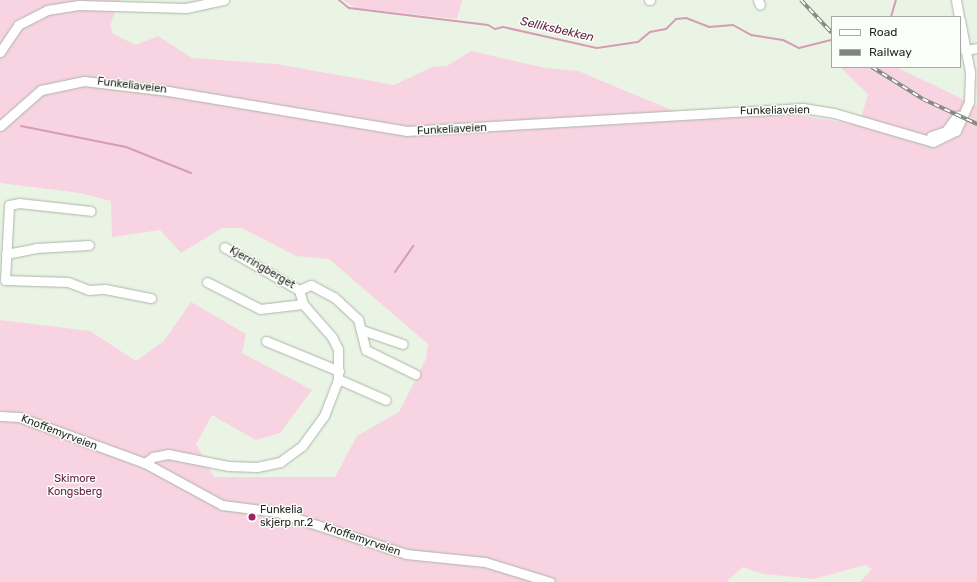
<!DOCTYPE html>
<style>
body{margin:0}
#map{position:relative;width:977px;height:582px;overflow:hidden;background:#eaf4e5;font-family:Rubik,sans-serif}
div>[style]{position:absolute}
.green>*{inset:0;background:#f8d3e1}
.stream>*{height:2px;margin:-1px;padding:0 1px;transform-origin:1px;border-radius:1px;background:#d69cb4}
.roads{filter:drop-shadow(0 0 1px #abb5a7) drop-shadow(0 0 1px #abb5a7)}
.minor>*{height:9px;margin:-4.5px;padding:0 4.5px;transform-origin:4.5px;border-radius:4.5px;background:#fff}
.rail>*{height:3.5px;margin-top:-1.75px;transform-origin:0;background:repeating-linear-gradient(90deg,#fcfefb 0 6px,#7e857b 0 12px);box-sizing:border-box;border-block:1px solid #7e857b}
.dots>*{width:11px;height:11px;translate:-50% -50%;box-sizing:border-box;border:2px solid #fcfefb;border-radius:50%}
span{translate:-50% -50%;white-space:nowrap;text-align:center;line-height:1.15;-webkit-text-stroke:3px #fcfefb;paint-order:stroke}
.street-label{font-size:11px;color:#262a25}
.park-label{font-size:11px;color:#611d3f}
.poi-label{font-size:11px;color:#262a25}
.left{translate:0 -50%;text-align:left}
.water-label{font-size:12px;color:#682345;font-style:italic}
.legend{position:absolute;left:831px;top:16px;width:130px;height:52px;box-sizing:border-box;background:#fcfefb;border:1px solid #a6a9a5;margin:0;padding:5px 7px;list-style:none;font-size:12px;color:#262a25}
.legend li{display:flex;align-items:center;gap:8px;height:20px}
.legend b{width:20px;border:1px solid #a6a9a5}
</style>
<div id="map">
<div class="green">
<div style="clip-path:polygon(0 0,120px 0,110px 25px,113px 34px,136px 45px,158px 36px,192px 58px,276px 64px,394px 85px,432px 67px,447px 66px,471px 51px,545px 68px,578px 71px,686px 116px,774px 111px,859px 125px,868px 94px,840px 67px,896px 67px,977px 106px,977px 582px,860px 582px,872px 569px,865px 565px,814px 579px,763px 574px,743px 567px,726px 582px,0 582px,0 320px,90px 331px,136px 361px,164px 341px,191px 302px,246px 334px,242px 353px,312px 390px,280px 433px,256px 440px,212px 415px,196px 444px,214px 477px,335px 477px,357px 436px,399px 412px,426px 359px,428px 344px,329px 259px,296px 256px,242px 228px,222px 228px,181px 253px,160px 230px,112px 237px,111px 201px,80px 193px,0 183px)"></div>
<div style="clip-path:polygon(343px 0,462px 0,457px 19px,356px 8px)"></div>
</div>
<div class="stream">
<div style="left:339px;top:0;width:13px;rotate:39deg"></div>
<div style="left:349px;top:8px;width:140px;rotate:7deg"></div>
<div style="left:488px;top:25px;width:8px;rotate:30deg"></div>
<div style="left:495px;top:29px;width:8px;rotate:-14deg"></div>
<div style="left:503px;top:27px;width:96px;rotate:12.6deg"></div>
<div style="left:597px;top:48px;width:41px;rotate:-8.3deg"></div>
<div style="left:638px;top:42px;width:16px;rotate:-40deg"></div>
<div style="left:650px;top:32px;width:16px;rotate:-11deg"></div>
<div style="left:666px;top:29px;width:14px;rotate:-45deg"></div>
<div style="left:676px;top:19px;width:10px;rotate:-6deg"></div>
<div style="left:686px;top:18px;width:25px;rotate:21deg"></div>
<div style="left:709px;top:27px;width:24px;rotate:-5deg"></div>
<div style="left:733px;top:25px;width:21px;rotate:29deg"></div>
<div style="left:751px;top:35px;width:32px;rotate:9deg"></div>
<div style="left:783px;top:40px;width:18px;rotate:27deg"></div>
<div style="left:799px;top:48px;width:34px;rotate:-14deg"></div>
<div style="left:891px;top:17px;width:18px;rotate:-74deg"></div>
<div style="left:21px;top:126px;width:107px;rotate:11.3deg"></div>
<div style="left:126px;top:147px;width:70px;rotate:21.8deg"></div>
<div style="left:395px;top:272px;width:32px;rotate:-55deg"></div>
</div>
<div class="roads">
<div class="minor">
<div style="left:649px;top:0;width:1px"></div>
<div style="left:758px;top:0;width:5px;rotate:68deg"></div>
<div style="left:956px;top:0;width:17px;rotate:80deg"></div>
<div style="left:965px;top:50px;width:12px;rotate:-9deg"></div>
<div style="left:0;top:52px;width:32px;rotate:-56deg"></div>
<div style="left:18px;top:25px;width:33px;rotate:-27deg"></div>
<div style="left:47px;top:10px;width:32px;rotate:-9deg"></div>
<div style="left:79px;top:5px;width:107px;rotate:1.6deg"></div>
<div style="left:186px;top:8px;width:39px;rotate:-12deg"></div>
<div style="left:0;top:126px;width:55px;rotate:-41.3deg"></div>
<div style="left:41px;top:90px;width:44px;rotate:-11.8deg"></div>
<div style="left:84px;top:81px;width:85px;rotate:6.8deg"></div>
<div style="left:168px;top:91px;width:241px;rotate:9.5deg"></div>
<div style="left:406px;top:131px;width:398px;rotate:-3.3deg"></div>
<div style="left:803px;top:108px;width:31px;rotate:9deg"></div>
<div style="left:834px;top:113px;width:103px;rotate:16.3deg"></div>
<div style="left:933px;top:142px;width:25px;rotate:-26deg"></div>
<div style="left:956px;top:131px;width:32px;rotate:-66deg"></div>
<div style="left:969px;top:102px;width:30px;rotate:-88deg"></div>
<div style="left:970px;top:72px;width:53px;rotate:-100.9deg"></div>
<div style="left:931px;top:136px;width:16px;rotate:-18deg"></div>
<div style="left:946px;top:131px;width:19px;rotate:-54deg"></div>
<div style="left:6px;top:254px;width:31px;rotate:-11deg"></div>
<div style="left:36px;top:248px;width:53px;rotate:-3.2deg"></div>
<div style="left:5px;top:280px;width:75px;rotate:-86.9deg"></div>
<div style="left:9px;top:205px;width:10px;rotate:-11deg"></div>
<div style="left:19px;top:203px;width:72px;rotate:6.3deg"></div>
<div style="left:5px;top:280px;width:63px;rotate:1.8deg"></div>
<div style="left:68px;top:282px;width:22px;rotate:21deg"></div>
<div style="left:89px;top:290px;width:16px;rotate:-4deg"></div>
<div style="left:105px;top:289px;width:47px;rotate:11.1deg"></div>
<div style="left:207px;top:282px;width:59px;rotate:27deg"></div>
<div style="left:260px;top:309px;width:43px;rotate:-6.6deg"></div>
<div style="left:299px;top:290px;width:13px;rotate:-23deg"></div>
<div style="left:311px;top:285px;width:26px;rotate:28deg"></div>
<div style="left:334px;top:297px;width:33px;rotate:43deg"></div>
<div style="left:358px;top:319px;width:32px;rotate:76deg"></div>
<div style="left:366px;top:350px;width:55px;rotate:26.1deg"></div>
<div style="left:362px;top:330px;width:43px;rotate:18.9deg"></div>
<div style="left:266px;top:341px;width:79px;rotate:22.3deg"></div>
<div style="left:338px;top:379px;width:52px;rotate:23.6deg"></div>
<div style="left:0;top:416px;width:19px;rotate:3deg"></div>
<div style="left:19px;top:417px;width:134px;rotate:20.1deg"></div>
<div style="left:145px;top:463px;width:88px;rotate:28.6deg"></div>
<div style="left:222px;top:505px;width:55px;rotate:7.3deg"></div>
<div style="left:277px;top:512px;width:136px;rotate:18deg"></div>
<div style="left:406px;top:554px;width:79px;rotate:5.8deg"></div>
<div style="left:485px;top:562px;width:68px;rotate:17.1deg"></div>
<div style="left:145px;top:463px;width:10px;rotate:-37deg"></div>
<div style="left:153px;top:457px;width:15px;rotate:-11deg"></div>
<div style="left:168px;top:454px;width:61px;rotate:11.3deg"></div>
<div style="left:228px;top:466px;width:29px;rotate:2deg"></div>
<div style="left:257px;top:467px;width:24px;rotate:-12deg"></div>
<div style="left:280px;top:462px;width:27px;rotate:-36deg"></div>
<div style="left:302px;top:446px;width:37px;rotate:-54deg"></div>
<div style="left:324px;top:416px;width:40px;rotate:-69deg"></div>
<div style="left:338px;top:379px;width:30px;rotate:-90deg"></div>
<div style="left:338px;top:349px;width:13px;rotate:-117deg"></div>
<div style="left:332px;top:337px;width:44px;rotate:-131.3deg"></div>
<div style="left:303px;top:304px;width:15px;rotate:-106deg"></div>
<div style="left:299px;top:290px;width:86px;rotate:-150.2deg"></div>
</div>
</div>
<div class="rail">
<div style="left:801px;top:0;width:45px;rotate:46.8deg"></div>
<div style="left:872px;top:67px;width:60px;rotate:32.1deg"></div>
<div style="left:923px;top:99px;width:60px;rotate:24.8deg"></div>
</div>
<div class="dots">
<div style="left:252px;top:517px;background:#a61f68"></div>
</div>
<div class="street-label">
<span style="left:132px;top:86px;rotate:7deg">Funkeliaveien</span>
<span style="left:775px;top:111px;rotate:-1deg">Funkeliaveien</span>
<span style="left:452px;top:130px;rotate:-3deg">Funkeliaveien</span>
<span style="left:262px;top:268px;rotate:30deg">Kjerringberget</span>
<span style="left:59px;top:433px;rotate:21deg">Knoffemyrveien</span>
<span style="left:362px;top:540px;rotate:19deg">Knoffemyrveien</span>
</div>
<div class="park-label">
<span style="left:75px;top:486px">Skimore<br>Kongsberg</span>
</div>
<div class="poi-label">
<span class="left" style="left:260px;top:517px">Funkelia<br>skjerp nr.2</span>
</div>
<div class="water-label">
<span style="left:557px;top:30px;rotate:13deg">Selliksbekken</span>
</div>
<ul class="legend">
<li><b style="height:5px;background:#fff"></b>Road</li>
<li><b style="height:5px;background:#7e857b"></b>Railway</li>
</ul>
</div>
